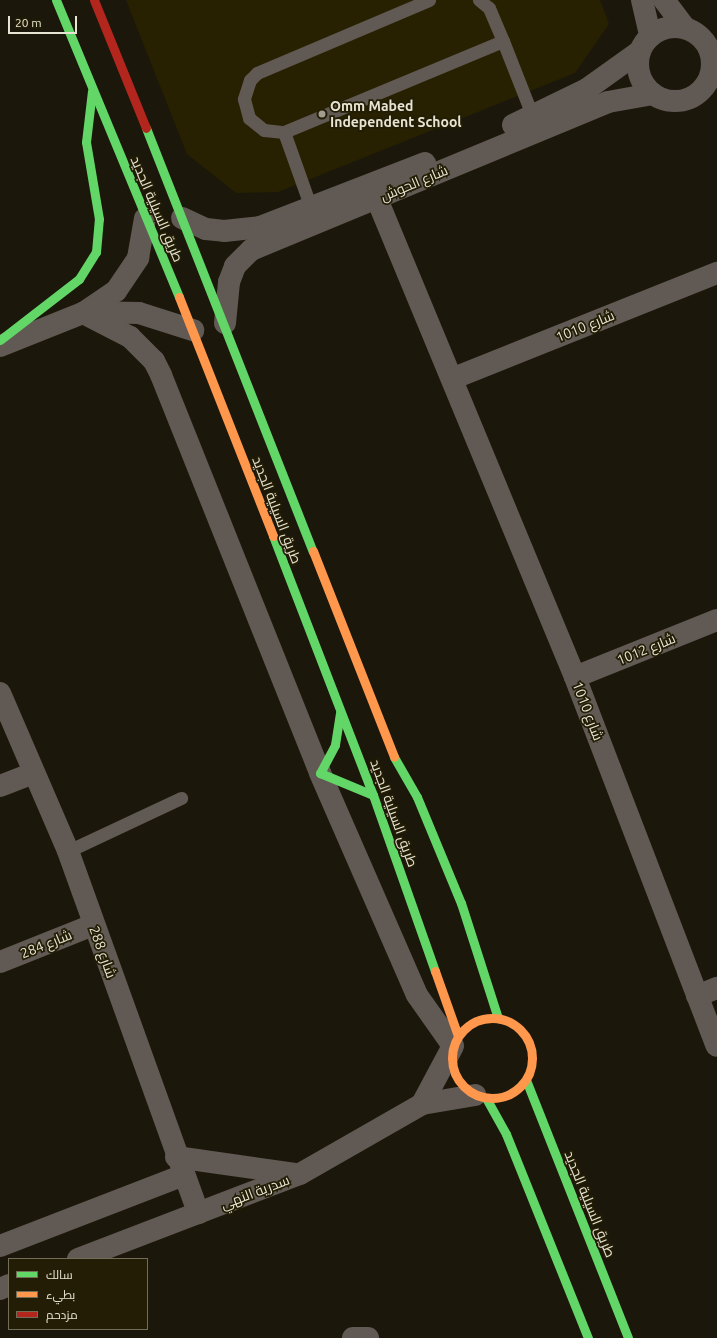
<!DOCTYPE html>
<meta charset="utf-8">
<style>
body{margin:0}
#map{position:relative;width:717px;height:1338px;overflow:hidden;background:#1b180b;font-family:Ubuntu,Cairo,sans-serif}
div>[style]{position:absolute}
.built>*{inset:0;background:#272101}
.lane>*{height:13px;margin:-6.5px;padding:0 6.5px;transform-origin:6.5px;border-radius:6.5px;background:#615953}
.street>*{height:22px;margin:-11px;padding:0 11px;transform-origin:11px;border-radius:11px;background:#615953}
.street>.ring{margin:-11px;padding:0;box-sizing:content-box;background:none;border:22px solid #615953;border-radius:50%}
.fast>*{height:9px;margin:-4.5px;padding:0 4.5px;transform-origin:4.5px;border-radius:4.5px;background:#63d668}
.slow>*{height:9px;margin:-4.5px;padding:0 4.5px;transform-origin:4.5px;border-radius:4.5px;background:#ff974d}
.slow>.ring{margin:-4.5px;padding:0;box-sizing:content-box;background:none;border:9px solid #ff974d;border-radius:50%}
.jam>*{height:9px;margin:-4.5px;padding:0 4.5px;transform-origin:4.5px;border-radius:4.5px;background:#b3261e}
.dots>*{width:11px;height:11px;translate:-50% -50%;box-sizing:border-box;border:2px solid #221d04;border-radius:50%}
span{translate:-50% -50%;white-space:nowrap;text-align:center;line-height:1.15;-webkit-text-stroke:3.5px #221d04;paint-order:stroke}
.poi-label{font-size:14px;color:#e7e4d4;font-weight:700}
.left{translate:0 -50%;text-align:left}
.street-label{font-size:14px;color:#e7e4d4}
.legend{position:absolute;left:8px;top:1258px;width:140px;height:72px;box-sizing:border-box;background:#221d04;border:1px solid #716d57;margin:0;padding:5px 7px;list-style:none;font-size:12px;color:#e7e4d4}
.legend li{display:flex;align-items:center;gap:8px;height:20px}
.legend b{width:20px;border:1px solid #716d57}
.scale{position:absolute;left:8px;top:16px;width:69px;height:18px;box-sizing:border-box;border:2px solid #e7e4d4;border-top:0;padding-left:5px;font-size:12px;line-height:14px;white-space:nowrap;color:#e7e4d4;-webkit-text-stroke:3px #221d04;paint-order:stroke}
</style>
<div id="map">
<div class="built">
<div style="clip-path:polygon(126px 0,600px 0,609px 24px,575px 73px,278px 192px,236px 193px,187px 154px)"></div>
</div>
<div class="lane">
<div style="left:429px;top:0;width:187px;rotate:157deg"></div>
<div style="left:257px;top:73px;width:10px;rotate:135deg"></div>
<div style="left:250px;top:80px;width:20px;rotate:108deg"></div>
<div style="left:244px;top:99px;width:20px;rotate:75deg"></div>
<div style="left:249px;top:118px;width:19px;rotate:39deg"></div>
<div style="left:264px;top:130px;width:20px;rotate:6deg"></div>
<div style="left:284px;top:132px;width:237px;rotate:-22.6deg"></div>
<div style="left:503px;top:41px;width:36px;rotate:-113deg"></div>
<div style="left:489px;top:8px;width:13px;rotate:-141deg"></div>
<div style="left:503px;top:41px;width:82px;rotate:68.5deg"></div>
<div style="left:284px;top:132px;width:81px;rotate:70.4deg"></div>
<div style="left:68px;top:851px;width:125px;rotate:-25.1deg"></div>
</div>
<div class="street">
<div style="left:642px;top:0;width:37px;rotate:77deg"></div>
<div style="left:664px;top:0;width:34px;rotate:53deg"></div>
<div class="ring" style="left:638px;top:27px;width:52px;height:52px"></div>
<div style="left:513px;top:125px;width:82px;rotate:-25.9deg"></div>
<div style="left:587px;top:89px;width:65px;rotate:-35.6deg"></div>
<div style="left:377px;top:199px;width:517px;rotate:67.5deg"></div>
<div style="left:575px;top:677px;width:395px;rotate:69deg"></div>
<div style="left:182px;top:218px;width:26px;rotate:25deg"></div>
<div style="left:206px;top:229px;width:18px;rotate:6deg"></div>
<div style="left:224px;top:231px;width:36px;rotate:-6deg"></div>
<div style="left:260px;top:227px;width:177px;rotate:-21.2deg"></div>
<div style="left:86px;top:312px;width:53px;rotate:1.1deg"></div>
<div style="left:139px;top:313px;width:57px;rotate:17.5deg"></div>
<div style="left:83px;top:313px;width:53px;rotate:27.1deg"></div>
<div style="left:130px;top:337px;width:34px;rotate:45deg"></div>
<div style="left:154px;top:361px;width:16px;rotate:63deg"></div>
<div style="left:161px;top:375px;width:429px;rotate:68.2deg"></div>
<div style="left:320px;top:773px;width:242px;rotate:66.4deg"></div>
<div style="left:417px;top:995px;width:62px;rotate:54.8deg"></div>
<div style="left:453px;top:1046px;width:66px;rotate:118.1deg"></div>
<div style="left:225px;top:323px;width:41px;rotate:-84.4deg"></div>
<div style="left:229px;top:282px;width:17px;rotate:-69deg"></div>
<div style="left:235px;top:266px;width:23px;rotate:-45deg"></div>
<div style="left:251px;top:250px;width:386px;rotate:-22.5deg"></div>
<div style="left:608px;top:102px;width:46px;rotate:-10.1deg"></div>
<div style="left:0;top:346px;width:89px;rotate:-21.7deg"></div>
<div style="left:83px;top:313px;width:40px;rotate:-34deg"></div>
<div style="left:116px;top:291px;width:40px;rotate:-56deg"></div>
<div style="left:138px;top:258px;width:40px;rotate:-80deg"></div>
<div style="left:454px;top:378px;width:283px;rotate:-21.8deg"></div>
<div style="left:575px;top:677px;width:153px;rotate:-21.9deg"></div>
<div style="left:0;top:693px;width:172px;rotate:66.7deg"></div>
<div style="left:68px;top:851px;width:385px;rotate:70.2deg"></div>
<div style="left:0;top:786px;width:36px;rotate:-21deg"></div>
<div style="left:0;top:962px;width:100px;rotate:-21.7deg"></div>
<div style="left:697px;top:996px;width:22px;rotate:-22deg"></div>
<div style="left:176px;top:1157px;width:120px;rotate:8.1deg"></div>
<div style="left:0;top:1246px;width:197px;rotate:-21.1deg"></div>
<div style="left:78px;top:1259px;width:238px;rotate:-21deg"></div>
<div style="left:300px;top:1174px;width:141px;rotate:-29.8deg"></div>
<div style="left:422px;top:1104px;width:54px;rotate:-9.6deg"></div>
<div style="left:0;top:1289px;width:10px;rotate:-24deg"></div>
<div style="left:353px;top:1338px;width:15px"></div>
</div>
<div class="fast">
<div style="left:56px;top:0;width:321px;rotate:67.5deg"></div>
<div style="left:146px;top:128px;width:455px;rotate:68.5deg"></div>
<div style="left:0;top:340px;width:100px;rotate:-37.7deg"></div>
<div style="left:79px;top:279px;width:32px;rotate:-58deg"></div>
<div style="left:96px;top:252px;width:33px;rotate:-85deg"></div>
<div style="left:99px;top:219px;width:78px;rotate:-99.6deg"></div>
<div style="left:86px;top:142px;width:51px;rotate:-83.3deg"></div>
<div style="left:273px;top:536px;width:278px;rotate:68.9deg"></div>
<div style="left:373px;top:795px;width:187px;rotate:70.6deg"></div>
<div style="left:340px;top:713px;width:32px;rotate:99deg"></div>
<div style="left:335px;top:745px;width:32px;rotate:118deg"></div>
<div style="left:320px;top:773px;width:57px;rotate:22.5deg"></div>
<div style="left:394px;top:757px;width:46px;rotate:60.1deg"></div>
<div style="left:417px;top:797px;width:115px;rotate:67.5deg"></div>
<div style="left:461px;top:903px;width:121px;rotate:72.2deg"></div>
<div style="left:526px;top:1080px;width:277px;rotate:68.4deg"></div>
<div style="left:486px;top:1098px;width:41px;rotate:60.9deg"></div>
<div style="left:506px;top:1134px;width:220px;rotate:68.1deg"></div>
</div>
<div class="slow">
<div style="left:179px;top:297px;width:257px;rotate:68.5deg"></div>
<div style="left:313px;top:551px;width:221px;rotate:68.5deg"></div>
<div style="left:435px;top:971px;width:69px;rotate:70.5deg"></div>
<div class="ring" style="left:452px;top:1018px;width:71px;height:71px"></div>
</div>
<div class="jam">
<div style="left:94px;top:0;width:138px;rotate:67.9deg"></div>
</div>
<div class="dots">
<div style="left:322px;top:114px;background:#a09d8e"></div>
</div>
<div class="poi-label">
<span class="left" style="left:330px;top:114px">Omm Mabed<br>Independent School</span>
</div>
<div class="street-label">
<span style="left:414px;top:183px;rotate:-23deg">شارع الحوش</span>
<span style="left:157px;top:209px;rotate:67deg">طريق السيلية الجديد</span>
<span style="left:585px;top:326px;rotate:-22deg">شارع 1010</span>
<span style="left:277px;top:510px;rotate:69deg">طريق السيلية الجديد</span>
<span style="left:646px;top:649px;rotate:-22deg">شارع 1012</span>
<span style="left:588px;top:711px;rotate:69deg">شارع 1010</span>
<span style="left:394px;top:813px;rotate:70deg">طريق السيلية الجديد</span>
<span style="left:46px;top:944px;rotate:-22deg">شارع 284</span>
<span style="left:103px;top:952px;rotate:70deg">شارع 288</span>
<span style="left:255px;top:1192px;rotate:-21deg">سدرية النهي</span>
<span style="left:590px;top:1204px;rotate:68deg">طريق السيلية الجديد</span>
</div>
<ul class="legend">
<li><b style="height:5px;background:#63d668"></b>سالك</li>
<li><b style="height:5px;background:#ff974d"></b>بطيء</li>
<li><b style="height:5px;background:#b3261e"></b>مزدحم</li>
</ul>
<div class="scale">20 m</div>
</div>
